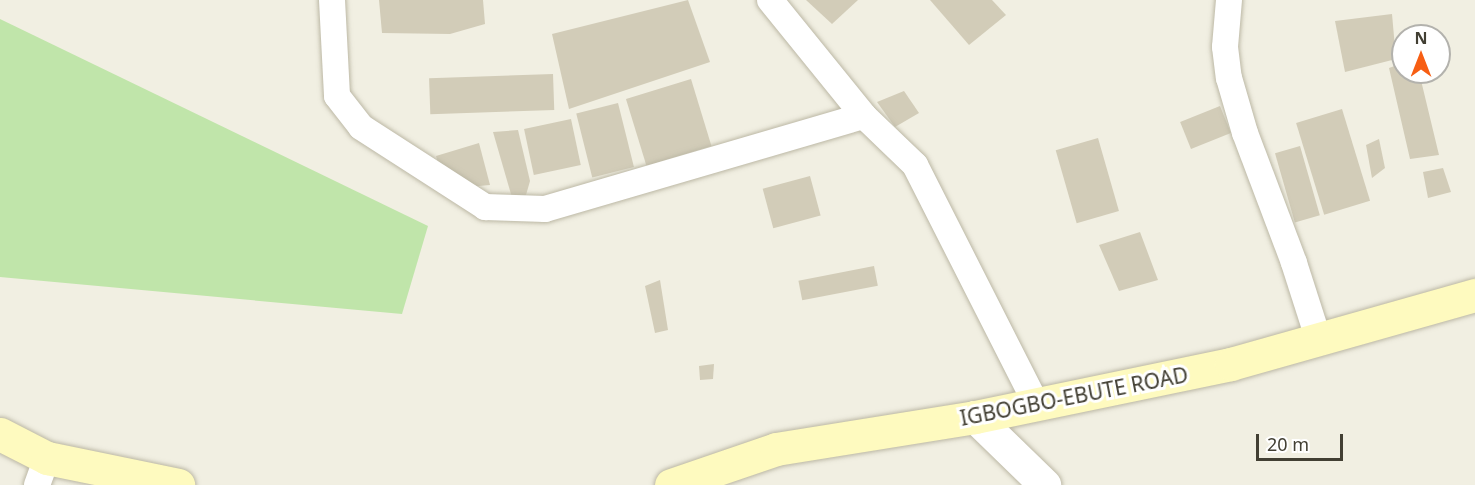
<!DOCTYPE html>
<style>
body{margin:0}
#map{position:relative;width:1475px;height:485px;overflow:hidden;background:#f1efe2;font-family:"Noto Sans",sans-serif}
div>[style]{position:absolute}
.green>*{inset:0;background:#c0e5aa}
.building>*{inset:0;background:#d2ccb8;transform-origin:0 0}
.roads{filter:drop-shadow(0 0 2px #bcb8a5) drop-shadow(0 0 2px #bcb8a5)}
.minor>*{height:26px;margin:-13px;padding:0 13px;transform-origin:13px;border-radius:13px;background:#fff}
.tertiary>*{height:32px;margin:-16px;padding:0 16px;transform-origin:16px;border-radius:16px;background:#fff}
.secondary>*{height:33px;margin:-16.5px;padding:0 16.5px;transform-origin:16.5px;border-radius:16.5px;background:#fefabf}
span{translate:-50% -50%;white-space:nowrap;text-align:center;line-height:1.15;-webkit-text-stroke:6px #fff;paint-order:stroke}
.street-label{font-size:21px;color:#423f33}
.north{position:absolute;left:1391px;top:24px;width:60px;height:60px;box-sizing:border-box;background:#fff;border:2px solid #b3b2ad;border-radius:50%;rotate:0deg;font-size:16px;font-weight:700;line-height:24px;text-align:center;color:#423f33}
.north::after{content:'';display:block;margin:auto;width:21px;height:27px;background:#f75e13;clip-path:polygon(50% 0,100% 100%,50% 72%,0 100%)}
.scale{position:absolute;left:1256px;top:434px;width:87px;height:27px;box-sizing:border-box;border:3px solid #423f33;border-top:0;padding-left:8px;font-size:18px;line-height:21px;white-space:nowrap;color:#423f33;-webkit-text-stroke:4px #fff;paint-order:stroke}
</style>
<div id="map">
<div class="green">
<div style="clip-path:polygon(0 19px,428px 226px,402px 314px,0 277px)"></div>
</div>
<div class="building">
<div style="clip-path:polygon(379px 0,483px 0,485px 24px,450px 34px,382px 33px)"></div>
<div style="clip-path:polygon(688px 0,710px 62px,569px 109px,552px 34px)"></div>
<div style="clip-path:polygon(806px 0,858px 0,832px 24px)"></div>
<div style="clip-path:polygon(930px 0,992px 0,1006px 15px,969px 45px)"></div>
<div style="clip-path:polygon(1392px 14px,1396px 59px,1345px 72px,1335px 21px)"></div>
<div style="clip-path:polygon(1403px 63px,1403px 72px,1419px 72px,1439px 155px,1410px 159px,1389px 68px)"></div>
<div style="left:553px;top:74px;width:36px;height:124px;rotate:88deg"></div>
<div style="left:691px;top:79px;width:70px;height:68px;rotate:73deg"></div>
<div style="clip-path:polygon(904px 91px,919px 113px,895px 127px,877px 102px)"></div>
<div style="left:618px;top:103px;width:66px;height:43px;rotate:76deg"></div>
<div style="left:1220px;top:106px;width:29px;height:43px;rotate:68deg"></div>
<div style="left:1342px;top:109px;width:96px;height:48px;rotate:73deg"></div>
<div style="left:571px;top:119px;width:47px;height:48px;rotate:78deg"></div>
<div style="clip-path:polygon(518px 130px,530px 181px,526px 195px,513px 201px,493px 132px)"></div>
<div style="left:1098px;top:138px;width:76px;height:44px;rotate:74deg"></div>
<div style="clip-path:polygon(1379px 139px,1385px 168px,1372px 178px,1366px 145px)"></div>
<div style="clip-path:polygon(479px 143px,490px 185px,456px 188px,441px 172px,436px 156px)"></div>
<div style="left:1300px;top:146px;width:72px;height:26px;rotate:74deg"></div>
<div style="clip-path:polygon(1443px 168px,1451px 192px,1428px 198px,1423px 172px)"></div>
<div style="left:810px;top:176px;width:41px;height:49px;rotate:75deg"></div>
<div style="clip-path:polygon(1140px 232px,1158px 280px,1119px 291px,1099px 245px)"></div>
<div style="left:874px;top:266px;width:20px;height:77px;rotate:79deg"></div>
<div style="clip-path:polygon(660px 280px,668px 330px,655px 333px,645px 286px)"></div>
<div style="clip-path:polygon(714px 364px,713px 379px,700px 380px,699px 366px)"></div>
</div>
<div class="roads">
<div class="minor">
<div style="left:332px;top:0;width:96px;rotate:87deg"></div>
<div style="left:337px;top:96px;width:39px;rotate:52deg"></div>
<div style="left:361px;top:127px;width:148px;rotate:32.8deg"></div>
<div style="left:485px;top:207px;width:60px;rotate:1.9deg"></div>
<div style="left:545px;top:209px;width:332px;rotate:-16.3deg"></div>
<div style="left:770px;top:0;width:149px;rotate:51deg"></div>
<div style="left:864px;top:116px;width:71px;rotate:43.9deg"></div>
<div style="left:915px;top:165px;width:269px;rotate:63.1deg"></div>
<div style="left:1229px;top:0;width:47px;rotate:94.9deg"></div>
<div style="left:1225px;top:47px;width:31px;rotate:83deg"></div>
<div style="left:1229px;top:78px;width:57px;rotate:73.8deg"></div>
<div style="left:1245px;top:133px;width:139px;rotate:69.3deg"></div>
<div style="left:1294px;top:263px;width:82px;rotate:72.2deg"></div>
<div style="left:37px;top:485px;width:29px;rotate:-70deg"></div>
</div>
<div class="tertiary">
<div style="left:975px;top:417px;width:98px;rotate:44.2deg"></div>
</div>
<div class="secondary">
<div style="left:0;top:434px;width:53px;rotate:27.1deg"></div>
<div style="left:47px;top:458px;width:134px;rotate:11.6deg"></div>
<div style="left:671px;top:485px;width:111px;rotate:-18.9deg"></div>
<div style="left:776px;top:449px;width:202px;rotate:-9.1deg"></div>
<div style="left:975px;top:417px;width:261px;rotate:-11.7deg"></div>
<div style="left:1231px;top:364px;width:254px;rotate:-15.8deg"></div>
</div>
</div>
<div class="street-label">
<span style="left:1074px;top:396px;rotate:-11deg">IGBOGBO-EBUTE ROAD</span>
</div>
<div class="north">N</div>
<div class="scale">20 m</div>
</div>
